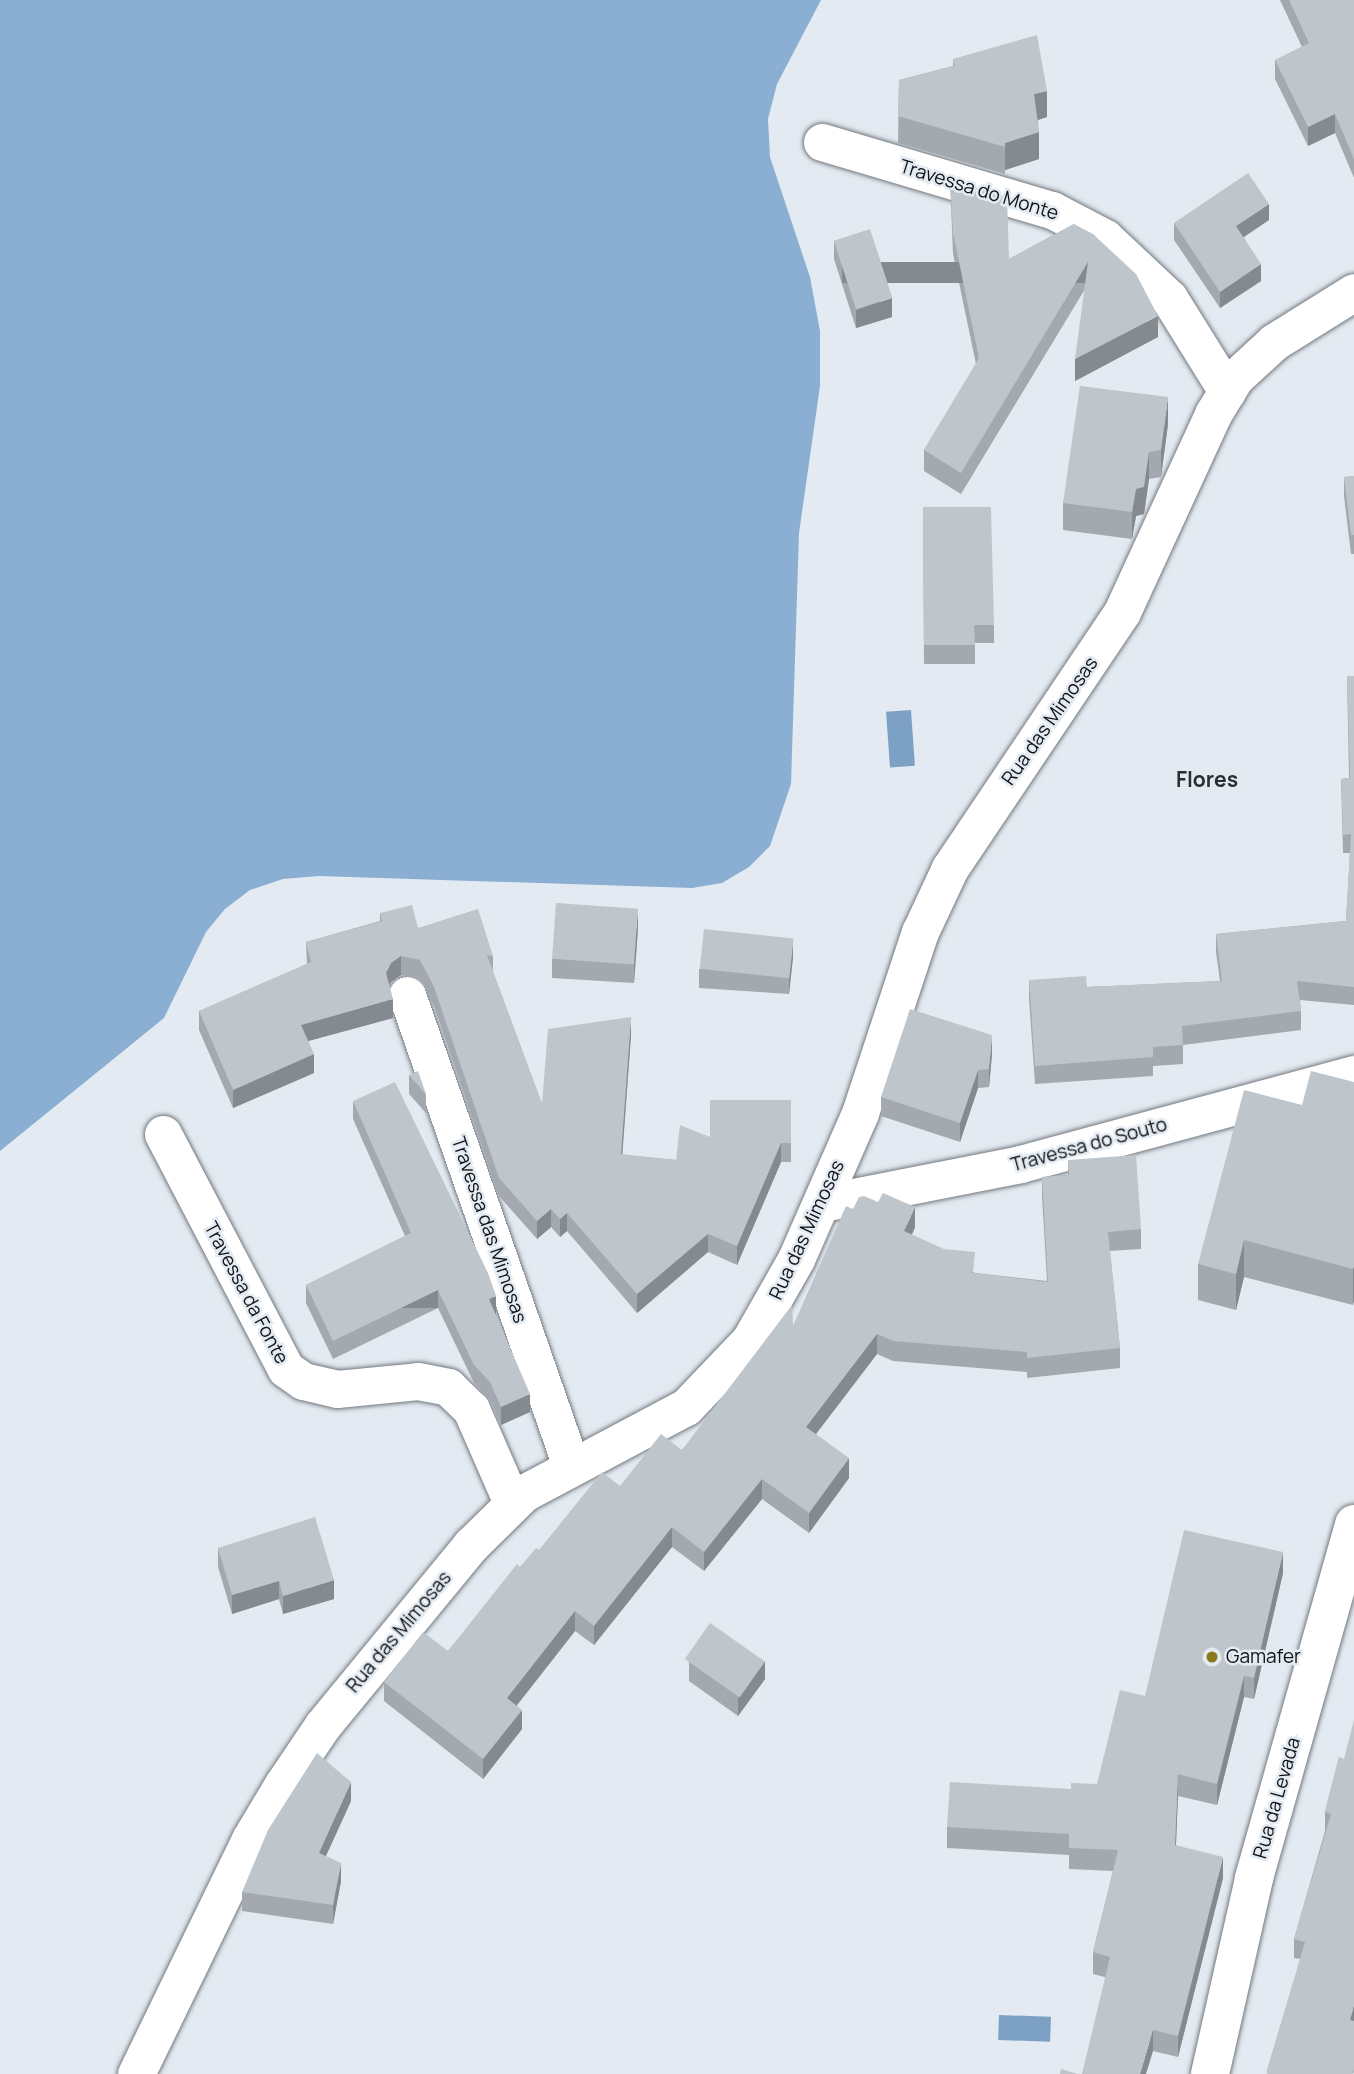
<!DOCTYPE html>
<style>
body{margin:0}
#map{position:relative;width:1354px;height:2074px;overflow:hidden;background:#e3eaf1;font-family:Manrope,sans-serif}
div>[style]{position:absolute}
.forest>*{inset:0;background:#8aafd2}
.water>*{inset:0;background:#7da1c4;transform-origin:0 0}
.roads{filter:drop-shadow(0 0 2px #73797f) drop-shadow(0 0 2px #73797f)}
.minor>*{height:37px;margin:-18.5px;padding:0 18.5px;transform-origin:18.5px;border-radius:18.5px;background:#fff}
.tertiary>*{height:38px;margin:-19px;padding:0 19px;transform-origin:19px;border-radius:19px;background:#fff}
.wall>*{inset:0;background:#a3a9af}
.shaded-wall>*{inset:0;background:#858a8e;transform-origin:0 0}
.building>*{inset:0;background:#bec5cb;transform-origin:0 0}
.dots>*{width:19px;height:19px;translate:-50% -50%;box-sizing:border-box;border:4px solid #e3eaf1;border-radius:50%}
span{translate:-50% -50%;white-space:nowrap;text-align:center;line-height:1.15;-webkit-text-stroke:5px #e3eaf1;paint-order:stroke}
.street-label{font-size:19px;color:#101315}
.poi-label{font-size:19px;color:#101315}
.left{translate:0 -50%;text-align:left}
.neighbourhood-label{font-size:21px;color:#292e33;font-weight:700}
</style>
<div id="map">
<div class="forest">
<div style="clip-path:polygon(0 0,821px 0,777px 84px,768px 119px,770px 157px,810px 277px,820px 331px,820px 386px,799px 533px,791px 784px,770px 846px,749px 867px,722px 883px,692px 888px,319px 876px,283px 879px,250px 890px,225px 909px,206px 932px,164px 1018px,0 1151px)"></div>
</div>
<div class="water">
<div style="left:911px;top:710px;width:56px;height:25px;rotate:86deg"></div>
<div style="left:999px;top:2015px;width:52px;height:25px;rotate:2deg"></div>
</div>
<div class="roads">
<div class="minor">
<div style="left:822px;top:142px;width:240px;rotate:16.5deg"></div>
<div style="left:1052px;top:210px;width:60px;rotate:27.8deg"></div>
<div style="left:1105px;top:238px;width:88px;rotate:43.2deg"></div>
<div style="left:1169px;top:298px;width:110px;rotate:58.1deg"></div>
<div style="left:407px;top:995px;width:498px;rotate:70.8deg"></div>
<div style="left:163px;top:1134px;width:265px;rotate:62.4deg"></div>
<div style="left:286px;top:1369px;width:21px;rotate:35deg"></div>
<div style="left:303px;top:1381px;width:35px;rotate:13deg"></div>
<div style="left:337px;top:1389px;width:81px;rotate:-5.6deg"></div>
<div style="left:418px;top:1381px;width:31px;rotate:11deg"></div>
<div style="left:448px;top:1387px;width:32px;rotate:44deg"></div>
<div style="left:471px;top:1409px;width:103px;rotate:66.4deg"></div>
<div style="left:822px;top:1203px;width:202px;rotate:-11.1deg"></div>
<div style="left:1020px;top:1164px;width:346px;rotate:-15.1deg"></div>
<div style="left:136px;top:2074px;width:261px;rotate:-64.1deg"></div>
<div style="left:250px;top:1839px;width:64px;rotate:-59deg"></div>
<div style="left:283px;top:1784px;width:71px;rotate:-55.9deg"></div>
<div style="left:323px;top:1725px;width:233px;rotate:-50.6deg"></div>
<div style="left:471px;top:1545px;width:74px;rotate:-44.5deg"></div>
<div style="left:524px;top:1493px;width:183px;rotate:-28deg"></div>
<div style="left:686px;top:1407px;width:93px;rotate:-46.3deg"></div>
<div style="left:750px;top:1340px;width:93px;rotate:-60.4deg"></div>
<div style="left:796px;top:1259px;width:159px;rotate:-66.3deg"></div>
<div style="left:860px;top:1113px;width:191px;rotate:-71.7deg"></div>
<div style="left:920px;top:932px;width:71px;rotate:-64.9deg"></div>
<div style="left:950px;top:868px;width:308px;rotate:-56.1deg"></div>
<div style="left:1122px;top:612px;width:218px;rotate:-65.3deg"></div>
<div style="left:1213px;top:414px;width:42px;rotate:-58.6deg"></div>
<div style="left:1235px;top:378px;width:53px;rotate:-42.7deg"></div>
<div style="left:1274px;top:342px;width:94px;rotate:-32deg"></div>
</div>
<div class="tertiary">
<div style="left:1210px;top:2074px;width:201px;rotate:-77.3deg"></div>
<div style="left:1254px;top:1878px;width:368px;rotate:-74.2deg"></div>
</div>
</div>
<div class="wall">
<div style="clip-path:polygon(1280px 0,1354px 0,1354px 178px,1335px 133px,1308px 146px,1275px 79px,1275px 60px,1302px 47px)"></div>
<div style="clip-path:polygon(953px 59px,1047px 117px,1038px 120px,1039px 159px,1005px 170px,1005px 174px,898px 143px,899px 80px,953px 66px)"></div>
<div style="clip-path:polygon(950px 180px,1009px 259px,1074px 224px,1158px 337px,1075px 381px,1085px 289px,961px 494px,924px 471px,924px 450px,976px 364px,953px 254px)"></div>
<div style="clip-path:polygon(1269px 220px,1244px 237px,1261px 281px,1220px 308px,1174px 240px,1174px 223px)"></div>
<div style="clip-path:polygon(834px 240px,892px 317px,856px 328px,834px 259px)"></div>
<div style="clip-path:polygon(1168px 424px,1161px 477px,1149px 479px,1144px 514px,1136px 516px,1132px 539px,1063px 530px,1063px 503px)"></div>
<div style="clip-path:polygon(1354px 476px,1354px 554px,1351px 554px,1344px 496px,1344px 477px)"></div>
<div style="clip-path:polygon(923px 507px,994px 625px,994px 643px,975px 643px,975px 664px,924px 664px)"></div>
<div style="clip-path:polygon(1347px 676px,1354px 676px,1354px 1005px,1300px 1000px,1301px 1011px,1301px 1030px,1183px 1045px,1183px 1064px,1153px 1066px,1153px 1076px,1035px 1084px,1029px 999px,1029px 980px,1087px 987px,1220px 981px,1216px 952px,1216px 934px,1346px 921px,1350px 853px,1343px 853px,1341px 779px,1349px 778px)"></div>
<div style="clip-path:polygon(380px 913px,493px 956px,493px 972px,542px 1104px,631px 1035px,622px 1155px,676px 1160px,710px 1137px,791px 1100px,791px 1162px,781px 1162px,737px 1265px,708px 1252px,637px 1313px,567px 1231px,560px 1237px,551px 1227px,537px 1239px,499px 1196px,434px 1006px,420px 979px,401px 975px,391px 982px,389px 985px,393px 1018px,308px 1041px,314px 1073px,233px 1108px,199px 1030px,199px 1011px,307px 964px,306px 942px,380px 921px)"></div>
<div style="clip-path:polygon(638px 928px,634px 983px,552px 978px,552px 959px)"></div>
<div style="clip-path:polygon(793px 957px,789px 994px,699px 988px,699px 969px)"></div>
<div style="clip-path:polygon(992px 1054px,989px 1087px,978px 1088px,960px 1142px,881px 1116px,881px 1097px)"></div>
<div style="clip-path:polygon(409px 1075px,426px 1094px,426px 1113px,409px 1094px)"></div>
<div style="clip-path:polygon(1354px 1082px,1353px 1305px,1244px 1277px,1236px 1310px,1198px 1300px,1198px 1264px,1302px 1105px)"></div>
<div style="clip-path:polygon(353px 1101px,496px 1314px,530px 1412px,501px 1425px,490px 1400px,474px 1383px,438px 1308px,333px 1359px,306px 1303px,306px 1285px,405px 1236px,353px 1119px)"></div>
<div style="clip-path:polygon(1068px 1160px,1141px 1229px,1141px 1249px,1110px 1251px,1120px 1348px,1120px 1368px,1027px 1378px,1027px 1372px,893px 1361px,877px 1354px,816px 1434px,849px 1478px,809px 1533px,762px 1499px,704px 1571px,672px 1547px,594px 1645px,575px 1631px,517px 1705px,522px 1729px,483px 1779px,384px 1701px,384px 1682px,448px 1651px,520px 1567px,539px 1550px,620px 1486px,682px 1450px,793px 1326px,853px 1209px,915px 1227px,912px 1235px,975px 1273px,1047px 1281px,1042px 1196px,1042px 1177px,1068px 1175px)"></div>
<div style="clip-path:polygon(218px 1548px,334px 1599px,283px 1614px,279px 1599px,232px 1614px,218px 1567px)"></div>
<div style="clip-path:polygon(1283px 1573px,1254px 1699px,1244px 1697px,1217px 1805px,1178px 1796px,1176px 1845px,1223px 1878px,1178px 2057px,1153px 2051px,1105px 1977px,1093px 1974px,1093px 1952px,1113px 1871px,1069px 1869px,1069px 1855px,947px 1848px,947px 1827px,1071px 1789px,1097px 1784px,1145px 1696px)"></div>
<div style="clip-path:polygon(689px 1662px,765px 1679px,738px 1716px,689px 1681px)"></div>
<div style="clip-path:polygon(1339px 1757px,1354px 2074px,1300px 1959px,1294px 1958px,1294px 1939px,1325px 1831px,1325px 1812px)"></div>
<div style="clip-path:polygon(351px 1801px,326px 1856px,341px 1881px,333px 1924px,242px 1911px,242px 1892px)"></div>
</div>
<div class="shaded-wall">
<div style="clip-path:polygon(1047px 91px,1047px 117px,1034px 121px,1034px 94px)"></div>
<div style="clip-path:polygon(1335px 114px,1335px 133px,1308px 146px,1308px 127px)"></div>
<div style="clip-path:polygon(1039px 132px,1039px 159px,1005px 170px,1005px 143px)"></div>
<div style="clip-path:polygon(1269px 204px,1269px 220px,1236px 242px,1236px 226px)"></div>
<div style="left:1088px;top:262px;width:21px;height:246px;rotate:90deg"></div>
<div style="clip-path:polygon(1261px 264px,1261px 281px,1220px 308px,1220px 292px)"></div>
<div style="clip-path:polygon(892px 298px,892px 317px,856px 328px,856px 310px)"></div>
<div style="clip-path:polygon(1158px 316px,1158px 337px,1075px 381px,1075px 359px)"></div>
<div style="clip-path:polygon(1168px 397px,1168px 424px,1161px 477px,1161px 450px)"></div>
<div style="clip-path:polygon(1149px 452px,1149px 479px,1144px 514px,1136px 516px,1132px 539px,1132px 512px,1136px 489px)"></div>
<div style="clip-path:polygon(638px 909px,638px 928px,634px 983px,634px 965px)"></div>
<div style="clip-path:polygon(793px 939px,793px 957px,789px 994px,789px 975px)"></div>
<div style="clip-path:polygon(401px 956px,401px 975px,391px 982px,386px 992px,386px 973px,391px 963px)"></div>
<div style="clip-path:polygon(393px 999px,393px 1018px,301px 1043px,301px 1025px)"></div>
<div style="clip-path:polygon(631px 1017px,631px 1035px,621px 1173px,621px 1154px)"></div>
<div style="clip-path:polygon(992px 1035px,992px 1054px,989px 1087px,989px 1069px)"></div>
<div style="clip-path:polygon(314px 1054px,314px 1073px,233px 1108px,233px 1090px)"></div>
<div style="clip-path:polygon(978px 1070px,978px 1088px,960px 1142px,960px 1123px)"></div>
<div style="clip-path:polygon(781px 1143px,781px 1162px,737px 1265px,737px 1246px)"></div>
<div style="clip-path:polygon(915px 1207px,915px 1227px,904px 1251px,904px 1231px)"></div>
<div style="clip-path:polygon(551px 1209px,551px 1227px,537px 1239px,537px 1221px)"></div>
<div style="clip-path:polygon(567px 1213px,567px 1231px,560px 1237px,560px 1219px)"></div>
<div style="clip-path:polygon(708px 1234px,708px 1252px,637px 1313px,637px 1294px)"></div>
<div style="clip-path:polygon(1244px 1240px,1244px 1277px,1236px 1310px,1236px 1274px)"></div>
<div style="clip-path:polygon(1354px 1265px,1354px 1301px,1353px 1305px,1353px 1269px)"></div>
<div style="left:438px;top:1290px;width:18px;height:117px;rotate:90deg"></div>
<div style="clip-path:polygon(496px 1296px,496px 1314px,489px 1317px,489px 1299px)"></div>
<div style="clip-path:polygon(877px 1334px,877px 1354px,806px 1447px,806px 1427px)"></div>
<div style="clip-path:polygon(530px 1394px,530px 1412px,501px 1425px,501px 1407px)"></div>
<div style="clip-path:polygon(849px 1458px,849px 1478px,809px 1533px,809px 1513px)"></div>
<div style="clip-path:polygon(762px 1479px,762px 1499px,704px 1571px,704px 1552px)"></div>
<div style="clip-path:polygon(672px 1527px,672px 1547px,594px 1645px,594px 1626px)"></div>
<div style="clip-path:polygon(1283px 1552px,1283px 1573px,1254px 1699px,1254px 1678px)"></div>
<div style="clip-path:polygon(334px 1580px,334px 1599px,283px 1614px,283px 1596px)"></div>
<div style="clip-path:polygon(279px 1581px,279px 1599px,232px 1614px,232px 1595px)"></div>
<div style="clip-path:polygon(575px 1611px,575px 1631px,507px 1718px,507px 1698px)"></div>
<div style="clip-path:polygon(765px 1661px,765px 1679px,738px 1716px,738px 1697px)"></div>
<div style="clip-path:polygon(1244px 1676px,1244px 1697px,1217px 1805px,1217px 1784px)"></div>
<div style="clip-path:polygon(522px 1710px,522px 1729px,483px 1779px,483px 1759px)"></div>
<div style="clip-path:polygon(1178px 1774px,1178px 1796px,1175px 1866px,1175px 1845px)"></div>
<div style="clip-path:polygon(351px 1782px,351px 1801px,319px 1871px,319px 1853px)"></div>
<div style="clip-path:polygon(1223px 1857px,1223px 1878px,1178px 2057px,1178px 2036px)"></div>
<div style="clip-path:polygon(341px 1863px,341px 1881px,333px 1924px,333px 1905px)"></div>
<div style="clip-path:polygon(1354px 2005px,1354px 2024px,1350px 2020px)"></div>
<div style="clip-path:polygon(1153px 2030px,1153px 2051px,1146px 2074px,1140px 2074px)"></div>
</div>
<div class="building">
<div style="clip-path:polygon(1289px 0,1354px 0,1354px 159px,1335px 114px,1308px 127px,1275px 60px,1309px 43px)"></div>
<div style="clip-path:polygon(1037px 35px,1047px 91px,1034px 94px,1039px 132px,1005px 143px,1005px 147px,898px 116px,899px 80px,954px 66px,953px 59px)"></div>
<div style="clip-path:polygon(1248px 173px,1269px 204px,1236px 226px,1261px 264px,1220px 292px,1174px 223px)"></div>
<div style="clip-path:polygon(950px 180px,1007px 197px,1009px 259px,1074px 224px,1093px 234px,1136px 274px,1158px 316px,1075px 359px,1088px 262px,961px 473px,924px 450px,979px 358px,953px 233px)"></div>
<div style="left:870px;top:229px;width:72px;height:38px;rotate:72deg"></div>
<div style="clip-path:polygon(1080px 386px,1168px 397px,1161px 450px,1149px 452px,1144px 487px,1136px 489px,1132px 512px,1063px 503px)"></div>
<div style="clip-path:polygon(1354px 476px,1354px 535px,1351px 535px,1344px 477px)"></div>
<div style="clip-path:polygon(923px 507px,991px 507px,994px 625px,974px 625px,975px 645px,924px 645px)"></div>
<div style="clip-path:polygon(1347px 676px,1354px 676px,1354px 987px,1297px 981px,1301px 1011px,1182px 1026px,1183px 1045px,1153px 1047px,1153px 1057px,1035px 1066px,1029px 980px,1086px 976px,1087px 987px,1222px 981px,1216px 934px,1346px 921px,1351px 834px,1343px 835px,1341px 779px,1350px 778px)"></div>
<div style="left:556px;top:903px;width:82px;height:56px;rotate:4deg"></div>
<div style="clip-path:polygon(412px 905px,418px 928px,478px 909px,493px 956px,487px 955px,542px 1104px,548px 1029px,631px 1017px,621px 1154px,676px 1160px,680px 1125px,710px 1137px,710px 1100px,791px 1100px,791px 1143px,781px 1143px,737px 1246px,708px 1234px,637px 1294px,567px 1213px,560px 1219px,551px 1209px,537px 1221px,499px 1178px,434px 987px,420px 960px,401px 956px,391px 963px,386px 973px,393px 999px,301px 1025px,314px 1054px,233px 1090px,199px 1011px,311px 962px,306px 942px,382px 921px,380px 913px)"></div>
<div style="left:704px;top:929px;width:90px;height:40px;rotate:6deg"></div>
<div style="clip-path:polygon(910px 1009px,992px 1035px,989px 1069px,978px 1070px,960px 1123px,881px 1097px)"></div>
<div style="clip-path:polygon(418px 1071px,426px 1094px,409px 1075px)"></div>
<div style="clip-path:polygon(1311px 1071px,1354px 1082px,1354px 1265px,1353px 1269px,1244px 1240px,1236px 1274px,1198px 1264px,1244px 1090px,1302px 1105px)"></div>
<div style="clip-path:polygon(395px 1082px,488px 1273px,496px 1296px,489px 1299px,530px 1394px,501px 1407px,490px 1382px,474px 1365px,438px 1290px,333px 1341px,306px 1285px,411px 1233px,353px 1101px)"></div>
<div style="clip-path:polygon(1136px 1155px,1141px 1229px,1108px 1232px,1120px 1348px,1027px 1358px,1027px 1352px,893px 1341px,877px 1334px,806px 1427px,849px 1458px,809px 1513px,762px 1479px,704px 1552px,672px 1527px,594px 1626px,575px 1611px,507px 1698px,522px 1710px,483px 1759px,384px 1682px,423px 1632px,448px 1651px,517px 1564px,520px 1567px,536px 1548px,539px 1550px,602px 1472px,620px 1486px,661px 1434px,682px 1450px,792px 1305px,793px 1326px,846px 1206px,853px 1209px,859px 1197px,864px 1196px,878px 1202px,883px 1193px,915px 1207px,904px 1231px,944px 1249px,975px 1252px,973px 1273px,1048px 1282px,1042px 1177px,1069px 1175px,1068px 1160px)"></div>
<div style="clip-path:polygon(315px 1517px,334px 1580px,283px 1596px,279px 1581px,232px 1595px,218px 1548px)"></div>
<div style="clip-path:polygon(1184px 1530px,1283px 1552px,1254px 1678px,1244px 1676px,1217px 1784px,1178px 1774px,1175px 1845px,1223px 1857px,1178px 2036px,1153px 2030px,1140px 2074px,1082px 2074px,1110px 1957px,1093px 1952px,1118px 1850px,1069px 1848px,1069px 1834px,947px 1827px,950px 1782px,1071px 1789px,1071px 1783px,1097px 1784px,1120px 1690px,1145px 1696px)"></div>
<div style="left:710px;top:1623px;width:67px;height:44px;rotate:35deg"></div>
<div style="clip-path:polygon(1354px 1720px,1354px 2005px,1350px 2020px,1354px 2021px,1354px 2069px,1353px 2074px,1268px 2074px,1266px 2073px,1305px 1942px,1294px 1939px,1331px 1814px,1325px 1812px,1339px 1757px,1344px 1759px)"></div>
<div style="clip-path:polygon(317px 1753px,351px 1782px,319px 1853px,341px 1863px,333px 1905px,242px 1892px,268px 1830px)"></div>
<div style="clip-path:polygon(1061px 2069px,1078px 2074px,1060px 2074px)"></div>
</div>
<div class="dots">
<div style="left:1212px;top:1657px;background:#8b781d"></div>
</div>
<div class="street-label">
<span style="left:979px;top:190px;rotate:17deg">Travessa do Monte</span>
<span style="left:1050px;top:721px;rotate:-55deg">Rua das Mimosas</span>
<span style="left:1089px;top:1145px;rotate:-15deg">Travessa do Souto</span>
<span style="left:489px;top:1230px;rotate:71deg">Travessa das Mimosas</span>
<span style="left:807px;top:1230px;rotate:-65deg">Rua das Mimosas</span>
<span style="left:246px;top:1293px;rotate:62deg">Travessa da Fonte</span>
<span style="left:399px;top:1632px;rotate:-50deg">Rua das Mimosas</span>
<span style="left:1277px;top:1798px;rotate:-74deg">Rua da Levada</span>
</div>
<div class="poi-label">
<span class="left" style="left:1226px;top:1657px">Gamafer</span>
</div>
<div class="neighbourhood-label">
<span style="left:1207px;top:779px">Flores</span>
</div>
</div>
